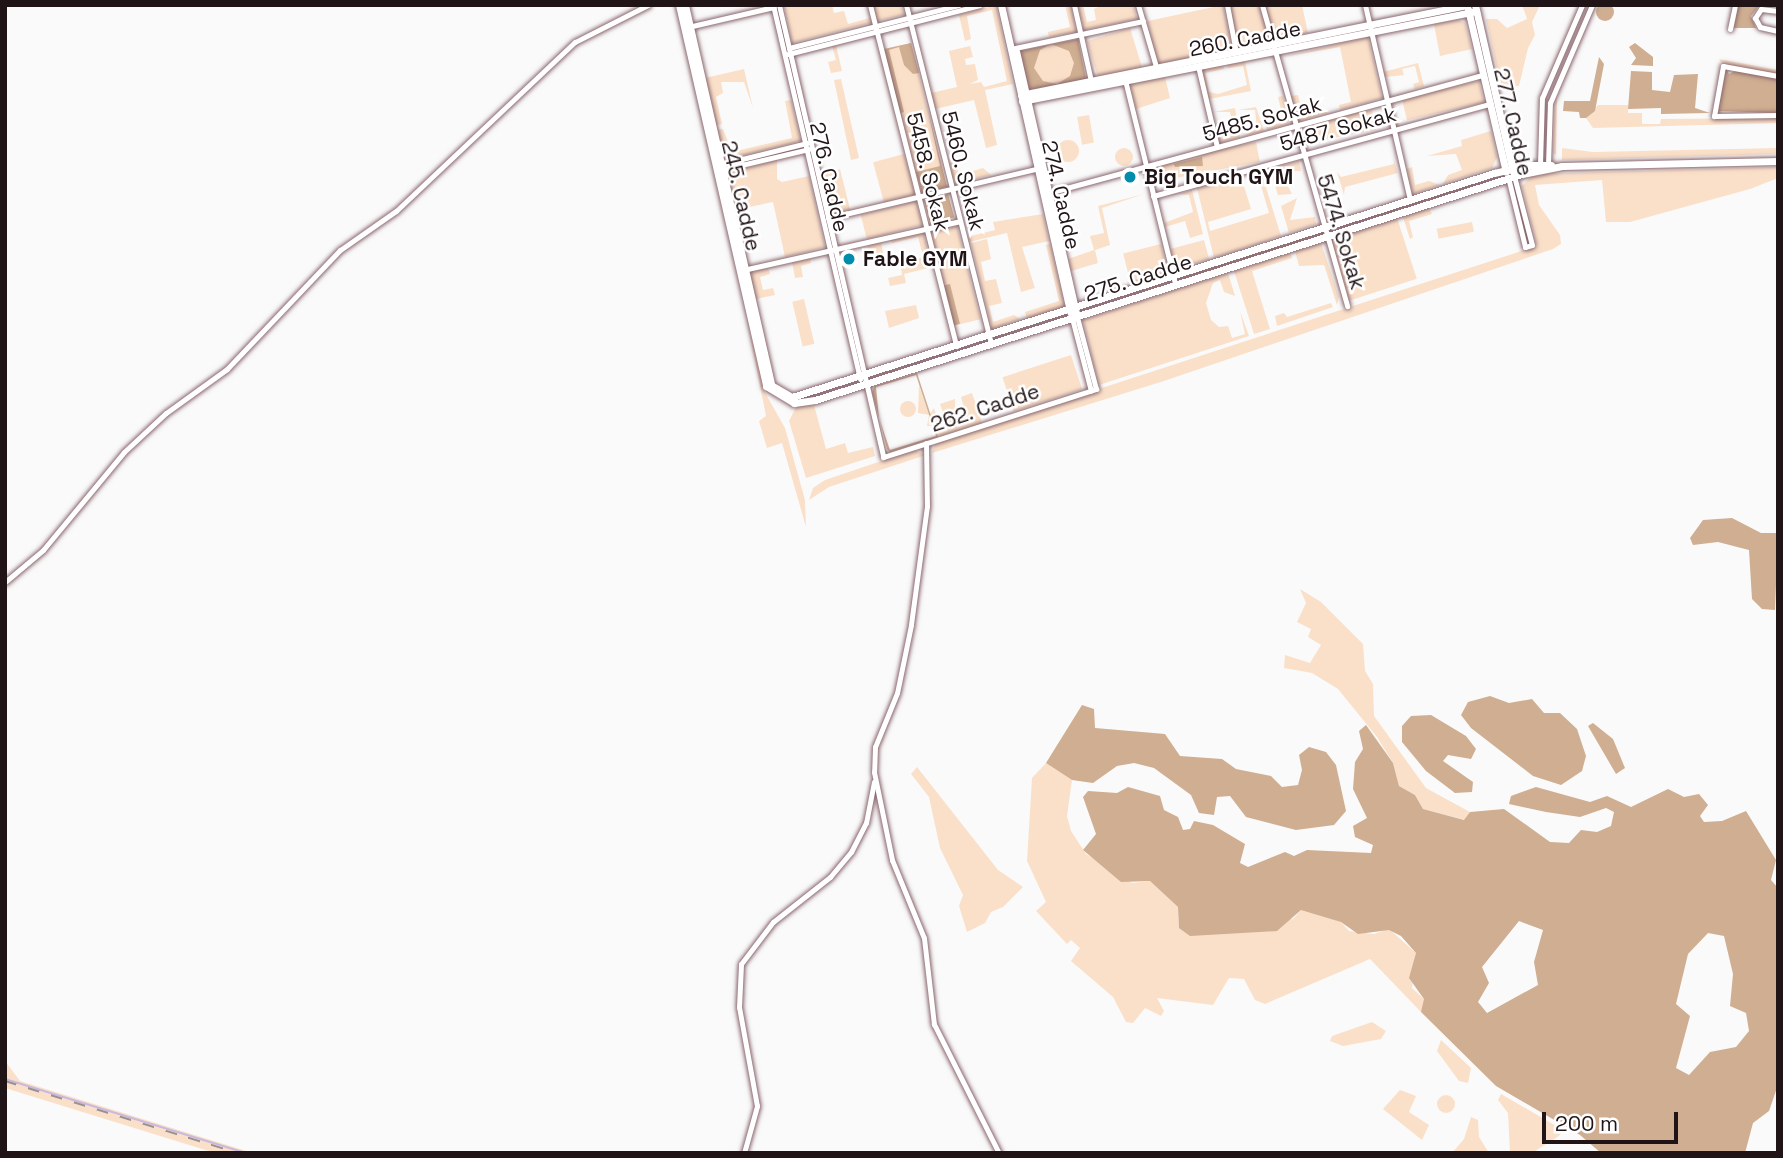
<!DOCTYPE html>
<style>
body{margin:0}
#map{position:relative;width:1783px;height:1158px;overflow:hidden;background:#fafafa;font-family:"Space Grotesk",sans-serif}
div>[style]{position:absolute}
.green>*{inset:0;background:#fae0c9;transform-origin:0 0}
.round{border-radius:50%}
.forest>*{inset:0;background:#cfae91;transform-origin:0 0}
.stream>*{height:2px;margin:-1px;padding:0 1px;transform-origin:1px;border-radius:1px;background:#cab8de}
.roads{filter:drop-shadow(0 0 2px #89666d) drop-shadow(0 0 2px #89666d)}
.street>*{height:5px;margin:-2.5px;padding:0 2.5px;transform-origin:2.5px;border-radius:2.5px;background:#fff}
.secondary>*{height:7px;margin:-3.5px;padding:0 3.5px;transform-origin:3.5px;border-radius:3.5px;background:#fff}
.rail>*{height:2px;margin-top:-1px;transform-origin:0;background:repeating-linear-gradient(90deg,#979192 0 12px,transparent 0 24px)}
.dots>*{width:19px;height:19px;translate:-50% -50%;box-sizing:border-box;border:4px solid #fff;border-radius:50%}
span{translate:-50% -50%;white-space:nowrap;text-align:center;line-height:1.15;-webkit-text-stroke:5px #fff;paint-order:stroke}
.street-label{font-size:21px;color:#211417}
.poi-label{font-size:21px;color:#211417;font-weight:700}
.left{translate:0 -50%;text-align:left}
.frame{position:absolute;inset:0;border:7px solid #211417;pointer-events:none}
.scale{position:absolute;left:1542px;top:1112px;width:136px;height:32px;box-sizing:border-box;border:4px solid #211417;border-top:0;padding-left:9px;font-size:21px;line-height:24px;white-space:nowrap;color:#211417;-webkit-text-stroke:5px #fff;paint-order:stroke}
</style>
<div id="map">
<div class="green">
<div style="clip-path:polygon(784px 5px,832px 5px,834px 13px,844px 11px,848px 24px,870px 18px,871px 23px,792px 43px)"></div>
<div style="clip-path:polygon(873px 5px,901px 5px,904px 15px,877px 21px)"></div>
<div style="clip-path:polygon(996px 5px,1013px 84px,985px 90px,997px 145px,986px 148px,974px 100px,935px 109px,931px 93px,957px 87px,949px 51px,970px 46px,973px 57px,965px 59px,966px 65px,975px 64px,978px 80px,970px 84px,981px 82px,984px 87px,1007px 81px,992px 10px,967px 16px,971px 39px,965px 41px,959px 15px)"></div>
<div style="clip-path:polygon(1065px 5px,1071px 5px,1076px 32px,1049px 37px,1048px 32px,1070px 27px)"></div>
<div style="clip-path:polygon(1078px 5px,1083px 5px,1087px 22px,1096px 20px,1094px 9px,1102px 5px,1133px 5px,1137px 19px,1084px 30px)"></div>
<div style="left:1223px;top:5px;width:45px;height:77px;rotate:78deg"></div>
<div style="clip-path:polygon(1230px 5px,1259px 5px,1270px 41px,1238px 47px)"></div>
<div style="clip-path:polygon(1265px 5px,1302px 5px,1308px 33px,1275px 40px)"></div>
<div style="clip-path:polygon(1522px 5px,1540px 5px,1532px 22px,1535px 35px,1528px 48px,1519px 86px,1501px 87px,1486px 19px,1497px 19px,1507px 28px,1527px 19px)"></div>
<div style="clip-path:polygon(1458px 20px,1465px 23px,1472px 49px,1440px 56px,1434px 24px)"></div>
<div style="left:1130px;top:28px;width:41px;height:45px;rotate:73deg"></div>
<div style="clip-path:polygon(1368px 37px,1382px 98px,1340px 110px,1339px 105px,1351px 102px,1340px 47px,1283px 57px)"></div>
<div style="left:1078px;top:39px;width:41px;height:59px;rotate:79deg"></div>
<div style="left:911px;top:43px;width:147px;height:28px;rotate:76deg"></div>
<div style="clip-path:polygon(836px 45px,842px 71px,831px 73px,828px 62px,836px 60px,832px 46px)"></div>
<div style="clip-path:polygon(1719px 59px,1778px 70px,1778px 74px,1722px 64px)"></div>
<div style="clip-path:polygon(1245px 61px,1251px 91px,1209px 99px,1202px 69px,1223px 65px,1224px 69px,1205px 73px,1209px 92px,1218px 94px,1247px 85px,1243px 66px,1228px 68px,1227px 64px)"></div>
<div style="clip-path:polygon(1418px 63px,1424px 86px,1415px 89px,1413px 84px,1419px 82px,1415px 66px,1402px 69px,1404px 75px,1385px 77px,1383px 72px)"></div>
<div style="clip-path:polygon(744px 69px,753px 108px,744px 82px,721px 82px,723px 93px,716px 97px,722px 124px,716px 125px,705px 78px)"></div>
<div style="clip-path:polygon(1165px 77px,1170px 98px,1136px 109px,1130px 84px)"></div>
<div style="clip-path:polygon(841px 79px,859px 158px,851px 160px,834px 80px)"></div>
<div style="left:1479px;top:81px;width:22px;height:79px;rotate:77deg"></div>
<div style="clip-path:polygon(1298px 95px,1303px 115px,1326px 109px,1327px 113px,1297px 122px,1291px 96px)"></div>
<div style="clip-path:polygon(1283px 96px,1289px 124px,1267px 130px,1264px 115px,1269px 126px,1284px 122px,1278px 97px)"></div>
<div style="clip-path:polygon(1555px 99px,1557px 100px,1556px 155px,1553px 153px)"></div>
<div style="clip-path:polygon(791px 100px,801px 141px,724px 160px,717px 130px,723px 129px,732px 152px,792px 138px,785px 101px)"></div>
<div style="clip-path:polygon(1598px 105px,1628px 105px,1628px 113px,1642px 113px,1642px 124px,1660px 124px,1661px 119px,1778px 118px,1778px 123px,1593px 128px,1586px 118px)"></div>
<div style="clip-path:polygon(1256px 107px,1264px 131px,1244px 136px,1257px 129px,1255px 110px,1238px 110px)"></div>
<div style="clip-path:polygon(1235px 108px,1240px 137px,1220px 143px,1216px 129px,1221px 139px,1236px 135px,1230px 112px,1214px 112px)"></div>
<div style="left:1372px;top:110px;width:20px;height:63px;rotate:79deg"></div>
<div style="left:1089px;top:115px;width:28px;height:12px;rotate:80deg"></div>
<div style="clip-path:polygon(1491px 131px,1497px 157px,1492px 168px,1443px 184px,1448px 175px,1462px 170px,1456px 154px,1427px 156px,1462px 146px,1461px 140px)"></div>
<div class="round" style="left:1057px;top:140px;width:22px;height:22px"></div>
<div style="left:1256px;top:142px;width:20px;height:109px;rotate:79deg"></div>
<div class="round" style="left:1115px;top:148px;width:18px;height:18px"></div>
<div style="clip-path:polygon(1562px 148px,1593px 152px,1778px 148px,1778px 154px,1562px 160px)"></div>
<div style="left:904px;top:154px;width:42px;height:32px;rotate:75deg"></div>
<div style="clip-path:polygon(1393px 158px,1398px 173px,1345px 187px,1344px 195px,1337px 172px,1341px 177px,1394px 164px)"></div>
<div style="clip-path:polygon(777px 160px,777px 179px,782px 182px,809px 176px,825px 247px,785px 257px,773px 202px,735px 210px,727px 173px)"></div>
<div style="clip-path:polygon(1299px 161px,1301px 171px,1282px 171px,1279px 184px,1288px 186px,1292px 194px,1278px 195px,1270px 169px)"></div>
<div style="clip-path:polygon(955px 162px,959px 175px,983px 168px,991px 175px,954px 184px,949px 163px)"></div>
<div style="clip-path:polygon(1412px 167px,1415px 185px,1429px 181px,1440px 185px,1413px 194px,1407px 169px)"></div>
<div style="clip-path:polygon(1778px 167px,1778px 178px,1750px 189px,1630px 222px,1606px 222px,1602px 180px,1535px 185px,1539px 205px,1560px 235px,1561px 244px,1553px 249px,1164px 381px,932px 453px,936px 442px,1537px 246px,1522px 186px,1534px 174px)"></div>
<div style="left:840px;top:169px;width:42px;height:19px;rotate:76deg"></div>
<div style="clip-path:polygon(1261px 171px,1281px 236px,1214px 258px,1197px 188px,1241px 176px,1251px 209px,1208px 222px,1210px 231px,1269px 213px,1257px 172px)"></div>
<div style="clip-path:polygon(1486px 178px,1486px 181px,1330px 231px,1329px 229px)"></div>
<div style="clip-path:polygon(1192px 190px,1203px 234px,1190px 238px,1185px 221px,1165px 227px,1164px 223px,1193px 212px,1189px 195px,1178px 194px)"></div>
<div style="clip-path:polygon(1144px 194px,1102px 208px,1110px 245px,1095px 250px,1098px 263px,1071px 271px,1068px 259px,1094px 250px,1090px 236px,1104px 233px,1098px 206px)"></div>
<div style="clip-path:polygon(1297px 198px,1290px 220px,1315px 217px,1316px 224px,1289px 233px,1281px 206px)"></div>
<div style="left:916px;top:201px;width:25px;height:57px;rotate:76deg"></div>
<div style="clip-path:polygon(1429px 208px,1432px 214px,1409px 221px,1413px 237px,1410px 239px,1403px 217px)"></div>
<div style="clip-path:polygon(1043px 214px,1049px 241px,1022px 247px,1035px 288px,1021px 292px,1007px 233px,969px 242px,967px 237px,995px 230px,993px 222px)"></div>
<div style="left:1397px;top:218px;width:64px;height:71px;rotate:72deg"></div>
<div style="left:1472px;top:222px;width:10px;height:36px;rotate:79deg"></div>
<div style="left:957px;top:226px;width:96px;height:27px;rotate:76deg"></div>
<div style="clip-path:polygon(923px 231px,929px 254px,923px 256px,918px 237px,892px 243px,891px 239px)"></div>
<div style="clip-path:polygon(1317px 233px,1317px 235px,1179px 280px,1178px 278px)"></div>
<div style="clip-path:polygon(987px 239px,991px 259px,981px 262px,985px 281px,996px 279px,1002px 303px,989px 306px,993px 322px,1014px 315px,1020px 319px,992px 329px,971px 243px)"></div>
<div style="left:1204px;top:240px;width:20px;height:35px;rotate:75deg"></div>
<div style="left:881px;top:241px;width:18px;height:14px;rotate:81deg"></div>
<div style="clip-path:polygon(1321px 243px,1339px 297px,1337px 305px,1324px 265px,1299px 266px,1295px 251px)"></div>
<div style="clip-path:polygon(1050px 244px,1065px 307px,1027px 319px,1025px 312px,1059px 301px,1046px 245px)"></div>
<div style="left:1161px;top:244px;width:30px;height:39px;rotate:76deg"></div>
<div style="clip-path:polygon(1290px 253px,1292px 258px,1252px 271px,1270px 329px,1254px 334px,1234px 271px)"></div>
<div style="clip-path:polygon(929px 256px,932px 267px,904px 274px,906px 283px,890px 286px,888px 278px,902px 275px,900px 263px)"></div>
<div style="clip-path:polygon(810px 258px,811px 263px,801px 266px,803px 277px,795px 278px,792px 262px)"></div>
<div style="clip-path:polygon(768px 268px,770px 274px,760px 277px,763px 290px,773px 288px,775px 295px,756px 299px,749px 272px)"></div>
<div style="clip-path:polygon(1228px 273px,1235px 296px,1224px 292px,1220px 280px,1213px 283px,1206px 303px,1211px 320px,1219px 327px,1228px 326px,1232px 338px,1245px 334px,1240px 311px,1249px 336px,1099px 385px,1083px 320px)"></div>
<div style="left:804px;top:299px;width:46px;height:12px;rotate:77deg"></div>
<div style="clip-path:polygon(1331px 303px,1333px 307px,1277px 326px,1275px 316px,1284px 313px,1287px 317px)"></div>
<div style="clip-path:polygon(916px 305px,919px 318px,889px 328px,885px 311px)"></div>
<div style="clip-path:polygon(748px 325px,763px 389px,785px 428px,805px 500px,806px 527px,782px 443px,767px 448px,759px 421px,766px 416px)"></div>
<div style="left:1071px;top:355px;width:36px;height:72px;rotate:72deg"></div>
<div style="clip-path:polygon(919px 385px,933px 426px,927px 426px,929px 415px,918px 413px)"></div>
<div style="clip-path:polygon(972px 393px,982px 423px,938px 437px,930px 414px,934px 408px,939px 423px,946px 421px,940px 404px,955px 399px,955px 418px,966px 415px,961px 397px)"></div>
<div class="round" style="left:900px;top:401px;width:16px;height:16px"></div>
<div style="clip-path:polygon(814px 405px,826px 449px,845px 443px,848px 453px,873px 447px,875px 456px,806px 478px,789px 421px,796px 407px)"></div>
<div style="clip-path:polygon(914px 450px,926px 455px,829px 487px,809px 500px,813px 488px,825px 480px)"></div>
<div style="clip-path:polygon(1300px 589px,1321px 602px,1363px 644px,1365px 671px,1373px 684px,1374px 716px,1426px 788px,1470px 812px,1465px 820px,1423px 809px,1415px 795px,1399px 786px,1393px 763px,1377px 737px,1338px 689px,1312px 673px,1284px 668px,1285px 655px,1310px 663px,1321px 645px,1308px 637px,1311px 629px,1297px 622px,1306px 603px)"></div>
<div style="clip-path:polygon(1046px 763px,1072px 780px,1067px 816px,1071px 831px,1086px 854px,1132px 883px,1150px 881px,1178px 907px,1179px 928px,1293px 919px,1301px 910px,1310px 910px,1341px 922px,1349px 931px,1374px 934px,1389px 929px,1416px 953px,1412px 988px,1424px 999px,1425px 1007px,1421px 1012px,1370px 959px,1265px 1004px,1255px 1000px,1244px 979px,1229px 978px,1213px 1005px,1157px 998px,1164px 1011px,1161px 1016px,1145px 1008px,1133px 1023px,1126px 1022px,1113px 997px,1071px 961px,1080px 948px,1071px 940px,1067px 944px,1036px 911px,1046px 902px,1027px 861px,1032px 778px)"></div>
<div style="clip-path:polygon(917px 767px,998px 870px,1023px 887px,1003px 907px,991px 912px,985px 923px,967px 932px,959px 906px,963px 895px,940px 848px,929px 797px,911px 774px)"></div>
<div style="clip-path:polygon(1372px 1022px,1386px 1031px,1381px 1039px,1343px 1046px,1330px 1041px,1332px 1036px)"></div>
<div style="clip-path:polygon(1441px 1040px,1471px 1068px,1468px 1083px,1459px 1081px,1437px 1051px)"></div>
<div style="clip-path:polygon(5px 1061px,20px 1081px,253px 1153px,215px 1153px,5px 1088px)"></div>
<div style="clip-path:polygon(1400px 1090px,1416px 1096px,1409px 1112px,1429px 1125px,1422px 1140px,1383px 1109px)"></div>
<div style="clip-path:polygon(1501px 1094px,1563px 1130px,1559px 1136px,1532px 1153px,1510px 1153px,1508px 1113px,1498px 1100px)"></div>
<div class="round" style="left:1437px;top:1095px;width:18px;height:18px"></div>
<div style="clip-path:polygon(1471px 1117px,1478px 1120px,1479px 1137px,1489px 1153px,1452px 1153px,1464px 1139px)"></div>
</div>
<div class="forest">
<div class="round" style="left:1596px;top:3px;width:18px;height:18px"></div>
<div style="clip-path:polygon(1738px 5px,1760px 5px,1751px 16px,1756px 28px,1734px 28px)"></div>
<div style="clip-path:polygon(evenodd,1078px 39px,1086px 79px,1029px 90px,1020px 51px,1078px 39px,1051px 44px,1069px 51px,1074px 63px,1070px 76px,1057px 84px,1043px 81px,1034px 68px,1040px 50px,1051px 44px)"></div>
<div style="clip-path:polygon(911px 43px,919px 73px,913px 74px,904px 65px,899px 47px,889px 50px,904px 112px,900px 113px,884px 49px)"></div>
<div style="clip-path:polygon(1635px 43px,1653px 57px,1653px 66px,1631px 65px,1636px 58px,1629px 47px)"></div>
<div style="clip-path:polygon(1599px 57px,1604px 64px,1595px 111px,1586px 118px,1580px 118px,1579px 112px,1563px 111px,1564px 101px,1590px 101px)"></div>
<div style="clip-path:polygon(1726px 69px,1729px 74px,1735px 71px,1778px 78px,1777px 113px,1718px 111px)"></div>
<div style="clip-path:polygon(1631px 71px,1652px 72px,1652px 90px,1670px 92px,1674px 75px,1698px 74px,1695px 108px,1710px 113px,1661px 114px,1661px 108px,1628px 109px)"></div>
<div style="clip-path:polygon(927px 106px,947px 187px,922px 193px,916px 172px,940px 166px)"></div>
<div style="clip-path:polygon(1202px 157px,1203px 166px,1175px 167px,1174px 164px)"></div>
<div style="left:948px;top:194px;width:24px;height:25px;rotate:75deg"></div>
<div style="left:950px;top:284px;width:41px;height:6px;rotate:76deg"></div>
<div style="clip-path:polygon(917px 373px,938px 437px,890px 452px,887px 449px,880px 421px,890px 450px,936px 436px,916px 375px,876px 387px,879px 418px,872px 392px,875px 386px)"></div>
<div style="clip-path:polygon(1732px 518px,1761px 533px,1778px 533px,1775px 610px,1762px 609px,1752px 599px,1749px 550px,1718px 542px,1693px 545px,1690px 538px,1703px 520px)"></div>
<div style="clip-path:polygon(1490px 696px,1509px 703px,1532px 699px,1544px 713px,1560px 713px,1577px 729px,1586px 756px,1582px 771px,1561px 785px,1533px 776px,1471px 728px,1461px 715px,1468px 702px)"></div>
<div style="clip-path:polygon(1082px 705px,1094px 709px,1095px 728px,1165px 734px,1180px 756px,1222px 759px,1236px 769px,1271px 776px,1282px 787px,1298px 785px,1302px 770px,1299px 755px,1309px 747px,1326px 752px,1336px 765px,1346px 811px,1334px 825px,1296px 830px,1246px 817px,1230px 796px,1217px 797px,1214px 815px,1199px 813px,1191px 795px,1154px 768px,1134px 763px,1117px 766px,1093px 783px,1072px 780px,1046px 763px)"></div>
<div style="clip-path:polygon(1431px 715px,1466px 736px,1476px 749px,1471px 759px,1448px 755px,1443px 761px,1473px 782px,1472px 792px,1455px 793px,1426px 771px,1402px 742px,1402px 726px,1411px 716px)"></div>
<div style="clip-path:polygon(1593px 723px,1613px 739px,1625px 768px,1616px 774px,1588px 726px)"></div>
<div style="clip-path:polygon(evenodd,1366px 725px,1393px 763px,1399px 786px,1415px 795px,1423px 809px,1464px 820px,1470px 812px,1504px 809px,1550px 842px,1569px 843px,1581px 830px,1597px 832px,1611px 826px,1614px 812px,1606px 808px,1580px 817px,1546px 812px,1509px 804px,1511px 796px,1536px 787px,1590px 802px,1607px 796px,1631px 807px,1668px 789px,1684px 797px,1699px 794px,1708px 805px,1700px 816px,1704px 822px,1722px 821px,1746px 811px,1776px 860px,1771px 880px,1778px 888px,1778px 1085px,1769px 1111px,1753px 1123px,1745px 1153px,1601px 1153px,1580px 1135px,1496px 1086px,1421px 1012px,1424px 999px,1409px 978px,1416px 953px,1401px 936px,1389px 930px,1358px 934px,1341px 922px,1301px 910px,1277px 931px,1190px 936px,1179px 928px,1178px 907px,1150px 881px,1121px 882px,1083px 850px,1096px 834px,1083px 797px,1088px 791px,1117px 793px,1128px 787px,1160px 796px,1164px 810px,1178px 817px,1183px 830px,1190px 829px,1194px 821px,1213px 825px,1245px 844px,1240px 863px,1248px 867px,1285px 852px,1294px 856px,1307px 850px,1371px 853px,1373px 845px,1355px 837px,1353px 826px,1367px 818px,1353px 789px,1355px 762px,1363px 749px,1359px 731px,1366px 725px,1519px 921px,1543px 930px,1534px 962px,1538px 985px,1487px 1013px,1478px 1002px,1489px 983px,1482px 967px,1519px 921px,1366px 725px,1708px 933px,1724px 936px,1733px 974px,1730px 1006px,1746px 1013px,1749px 1031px,1736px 1047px,1710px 1052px,1689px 1075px,1676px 1068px,1690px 1016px,1676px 1004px,1688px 954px,1708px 933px)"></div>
</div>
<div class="stream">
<div style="left:5px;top:1079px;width:251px;rotate:17.1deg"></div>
</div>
<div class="roads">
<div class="street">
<div style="left:773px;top:5px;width:384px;rotate:76.9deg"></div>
<div style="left:779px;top:5px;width:464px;rotate:77deg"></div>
<div style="left:883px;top:457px;width:224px;rotate:-17.7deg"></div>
<div style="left:1096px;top:389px;width:74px;rotate:-104.8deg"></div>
<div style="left:870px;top:5px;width:352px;rotate:75.8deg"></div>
<div style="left:906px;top:5px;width:349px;rotate:75.9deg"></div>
<div style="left:1074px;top:5px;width:78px;rotate:77.4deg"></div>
<div style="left:1138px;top:5px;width:68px;rotate:73.7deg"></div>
<div style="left:1227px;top:5px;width:48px;rotate:79.2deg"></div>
<div style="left:1262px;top:5px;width:313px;rotate:74.2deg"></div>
<div style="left:1365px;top:5px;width:200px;rotate:77deg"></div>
<div style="left:1778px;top:11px;width:17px;rotate:-173deg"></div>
<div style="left:1761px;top:9px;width:11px;rotate:124deg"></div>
<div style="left:1755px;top:18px;width:10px;rotate:61deg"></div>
<div style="left:1760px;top:27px;width:18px;rotate:13deg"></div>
<div style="left:688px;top:27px;width:88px;rotate:-13.1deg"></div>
<div style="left:1730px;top:29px;width:25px;rotate:-78deg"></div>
<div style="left:789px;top:48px;width:175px;rotate:-14.2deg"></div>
<div style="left:1015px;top:48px;width:131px;rotate:-11.9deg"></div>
<div style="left:788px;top:54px;width:198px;rotate:-14.3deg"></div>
<div style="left:1198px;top:66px;width:83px;rotate:76.8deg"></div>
<div style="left:1778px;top:76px;width:56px;rotate:-169.7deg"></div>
<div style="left:1723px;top:66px;width:51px;rotate:100.2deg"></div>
<div style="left:1714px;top:116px;width:64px;rotate:-0.9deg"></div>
<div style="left:1125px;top:80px;width:210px;rotate:76.2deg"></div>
<div style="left:1540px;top:164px;width:66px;rotate:-88.3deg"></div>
<div style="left:1542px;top:98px;width:101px;rotate:-66.7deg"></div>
<div style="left:718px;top:165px;width:92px;rotate:-13.9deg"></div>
<div style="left:1548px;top:165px;width:62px;rotate:-88.2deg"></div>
<div style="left:1550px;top:103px;width:107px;rotate:-66.8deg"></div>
<div style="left:720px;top:170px;width:91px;rotate:-13.3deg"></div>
<div style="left:1508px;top:177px;width:72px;rotate:76.3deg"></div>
<div style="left:1525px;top:247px;width:7px;rotate:-16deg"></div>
<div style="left:1532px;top:245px;width:71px;rotate:-104.6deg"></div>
<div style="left:1048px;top:193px;width:451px;rotate:-15.2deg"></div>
<div style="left:1153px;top:196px;width:349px;rotate:-15.3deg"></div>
<div style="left:828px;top:218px;width:217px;rotate:-13.3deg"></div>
<div style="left:743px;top:270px;width:222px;rotate:-12.7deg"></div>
<div style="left:1072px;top:318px;width:75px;rotate:75.4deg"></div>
<div style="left:926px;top:443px;width:63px;rotate:89.1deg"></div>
<div style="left:927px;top:506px;width:120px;rotate:97.7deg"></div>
<div style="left:911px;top:625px;width:69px;rotate:101.6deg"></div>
<div style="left:897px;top:693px;width:58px;rotate:112.2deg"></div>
<div style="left:875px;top:747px;width:25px;rotate:92deg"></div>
<div style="left:874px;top:772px;width:90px;rotate:78.4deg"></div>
<div style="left:892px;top:860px;width:84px;rotate:67.7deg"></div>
<div style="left:924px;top:938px;width:87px;rotate:83.4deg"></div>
<div style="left:934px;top:1024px;width:144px;rotate:63.3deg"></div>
<div style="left:5px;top:582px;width:50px;rotate:-40.1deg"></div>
<div style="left:43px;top:550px;width:127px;rotate:-50.4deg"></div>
<div style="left:124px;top:452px;width:57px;rotate:-42.9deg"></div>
<div style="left:166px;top:413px;width:75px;rotate:-35.8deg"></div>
<div style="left:227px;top:369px;width:164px;rotate:-46.5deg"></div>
<div style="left:340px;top:250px;width:68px;rotate:-34.9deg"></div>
<div style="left:396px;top:211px;width:246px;rotate:-43.4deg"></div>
<div style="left:575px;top:42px;width:82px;rotate:-26.9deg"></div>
<div style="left:744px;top:1153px;width:49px;rotate:-74.5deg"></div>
<div style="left:757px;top:1106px;width:101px;rotate:-100.3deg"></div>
<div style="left:739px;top:1007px;width:43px;rotate:-87.3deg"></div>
<div style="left:741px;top:964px;width:53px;rotate:-52.7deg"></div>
<div style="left:773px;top:922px;width:73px;rotate:-38.3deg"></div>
<div style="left:830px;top:877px;width:33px;rotate:-50deg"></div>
<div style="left:851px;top:852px;width:33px;rotate:-63deg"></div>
<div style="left:866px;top:823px;width:42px;rotate:-79deg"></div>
</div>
<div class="secondary">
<div style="left:679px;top:5px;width:391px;rotate:77.1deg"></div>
<div style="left:766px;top:386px;width:33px;rotate:31deg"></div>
<div style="left:794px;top:403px;width:21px;rotate:-8deg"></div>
<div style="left:815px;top:400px;width:742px;rotate:-17.73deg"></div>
<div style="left:1522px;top:174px;width:41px;rotate:-11.3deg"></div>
<div style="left:1562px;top:166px;width:216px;rotate:-1.3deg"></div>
<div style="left:685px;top:5px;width:390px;rotate:77.2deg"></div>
<div style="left:771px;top:385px;width:24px;rotate:30deg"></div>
<div style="left:792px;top:397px;width:737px;rotate:-17.7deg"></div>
<div style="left:1494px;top:173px;width:35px;rotate:-13deg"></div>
<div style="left:1528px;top:165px;width:23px"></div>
<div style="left:1001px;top:5px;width:315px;rotate:77.3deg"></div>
<div style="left:1475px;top:5px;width:171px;rotate:77.2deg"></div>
<div style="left:1468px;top:9px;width:167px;rotate:76.9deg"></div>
<div style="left:1016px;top:51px;width:269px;rotate:77.1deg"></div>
<div style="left:1021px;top:95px;width:455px;rotate:-11.4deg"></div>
<div style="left:1022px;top:101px;width:463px;rotate:-11.2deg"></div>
</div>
</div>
<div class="rail">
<div style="left:5px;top:1081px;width:244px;rotate:17.2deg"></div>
</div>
<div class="dots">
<div style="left:1130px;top:177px;background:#008caa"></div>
<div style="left:849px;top:259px;background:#008caa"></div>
</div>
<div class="street-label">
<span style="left:1245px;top:39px;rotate:-11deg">260. Cadde</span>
<span style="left:1262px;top:119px;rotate:-15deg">5485. Sokak</span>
<span style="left:1513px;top:122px;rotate:77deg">277. Cadde</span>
<span style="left:1338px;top:129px;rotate:-15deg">5487. Sokak</span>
<span style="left:963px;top:171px;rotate:76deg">5460. Sokak</span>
<span style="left:928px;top:172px;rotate:76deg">5458. Sokak</span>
<span style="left:829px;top:177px;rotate:77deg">276. Cadde</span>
<span style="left:1061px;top:195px;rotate:77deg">274. Cadde</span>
<span style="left:741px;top:196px;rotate:77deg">245. Cadde</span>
<span style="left:1341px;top:232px;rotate:73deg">5474. Sokak</span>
<span style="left:1138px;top:278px;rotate:-18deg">275. Cadde</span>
<span style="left:985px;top:408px;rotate:-18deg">262. Cadde</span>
</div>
<div class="poi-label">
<span class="left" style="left:1144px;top:177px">Big Touch GYM</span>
<span class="left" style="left:863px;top:259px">Fable GYM</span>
</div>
<div class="frame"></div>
<div class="scale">200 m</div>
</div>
